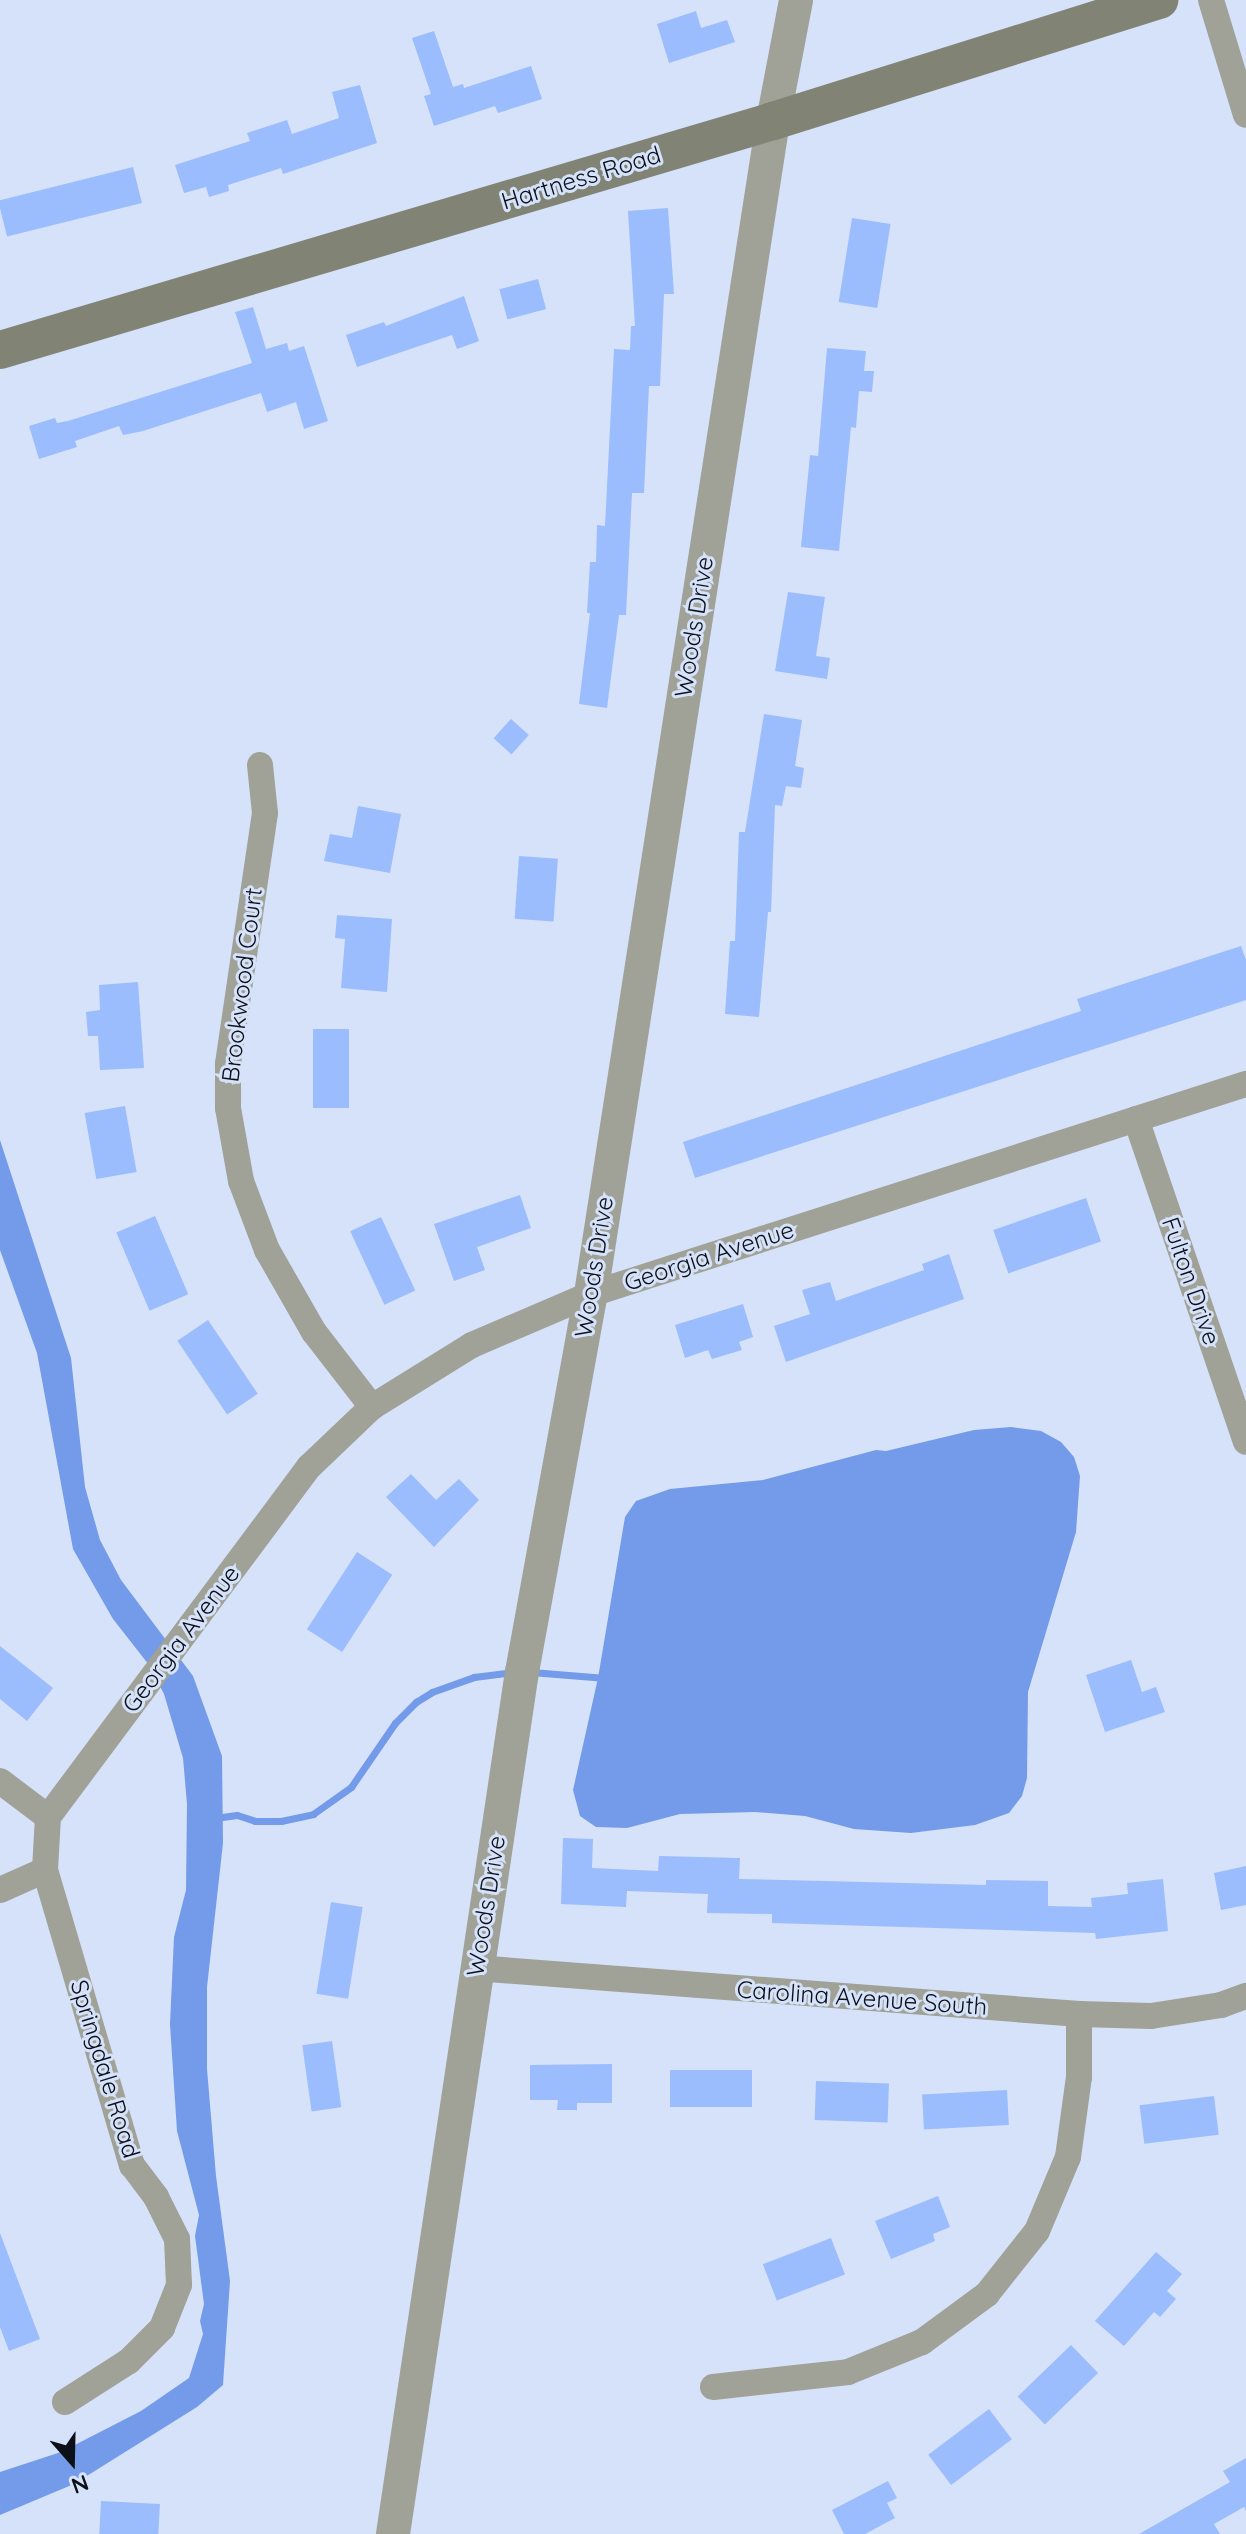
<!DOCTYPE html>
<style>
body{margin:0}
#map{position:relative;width:1246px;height:2534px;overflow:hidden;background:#d5e2fa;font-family:Quicksand,sans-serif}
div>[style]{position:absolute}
.water>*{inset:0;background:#739be9}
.stream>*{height:7px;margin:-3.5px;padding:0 3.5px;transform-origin:3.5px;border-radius:3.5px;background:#739be9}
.building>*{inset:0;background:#9bbcfd;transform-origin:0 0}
.minor>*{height:26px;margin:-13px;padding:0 13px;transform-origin:13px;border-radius:13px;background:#a0a297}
.tertiary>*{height:34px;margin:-17px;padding:0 17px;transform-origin:17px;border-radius:17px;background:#a0a297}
.secondary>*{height:38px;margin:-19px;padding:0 19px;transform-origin:19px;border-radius:19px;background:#818474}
span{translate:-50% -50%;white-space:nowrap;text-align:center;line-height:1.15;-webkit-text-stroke:6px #d5e2fa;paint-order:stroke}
.street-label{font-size:24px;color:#0c1018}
.north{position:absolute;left:32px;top:2422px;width:80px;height:80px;-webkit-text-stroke:6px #d5e2fa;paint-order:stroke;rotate:160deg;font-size:22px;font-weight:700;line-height:32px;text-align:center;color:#0c1018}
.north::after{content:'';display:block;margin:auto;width:28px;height:36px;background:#0c1018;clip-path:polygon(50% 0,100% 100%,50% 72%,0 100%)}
</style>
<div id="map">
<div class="water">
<div style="clip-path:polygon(0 1140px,71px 1358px,85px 1487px,100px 1540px,121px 1580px,193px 1676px,222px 1756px,223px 1843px,207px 1987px,207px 2069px,216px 2176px,230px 2281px,223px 2385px,197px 2407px,74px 2484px,0 2515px,0 2472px,61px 2452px,141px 2411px,189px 2378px,203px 2334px,200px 2321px,204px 2304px,195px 2236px,199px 2215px,177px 2131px,170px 2024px,174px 1937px,186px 1890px,187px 1804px,183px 1758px,164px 1694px,149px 1665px,113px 1619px,73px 1549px,37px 1353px,0 1250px)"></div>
<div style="clip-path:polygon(1011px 1427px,1041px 1431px,1061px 1442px,1074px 1457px,1080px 1476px,1076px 1532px,1028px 1692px,1027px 1778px,1022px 1796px,1009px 1813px,975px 1825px,911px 1833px,854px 1829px,805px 1816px,755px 1812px,680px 1814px,627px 1828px,596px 1827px,580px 1816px,573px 1790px,598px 1678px,625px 1517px,636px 1501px,670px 1489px,763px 1480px,876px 1450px,886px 1451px,974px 1430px)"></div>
</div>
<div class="stream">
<div style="left:531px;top:1672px;width:75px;rotate:4.6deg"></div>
<div style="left:215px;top:1818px;width:22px;rotate:-8deg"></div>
<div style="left:237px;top:1815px;width:19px;rotate:18deg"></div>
<div style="left:255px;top:1821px;width:26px"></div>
<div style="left:281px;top:1821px;width:33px;rotate:-12deg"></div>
<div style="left:313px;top:1814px;width:47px;rotate:-35.4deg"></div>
<div style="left:351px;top:1787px;width:78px;rotate:-55.5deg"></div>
<div style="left:395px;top:1723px;width:30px;rotate:-45deg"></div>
<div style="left:416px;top:1702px;width:19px;rotate:-32deg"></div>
<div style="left:432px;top:1692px;width:45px;rotate:-19.7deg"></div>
<div style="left:474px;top:1677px;width:40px;rotate:-7.1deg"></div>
</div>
<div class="building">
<div style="clip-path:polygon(696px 11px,701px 28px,727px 20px,735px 42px,669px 63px,657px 24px)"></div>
<div style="clip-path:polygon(434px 31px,453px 87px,463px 84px,464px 88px,531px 66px,542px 99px,498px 113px,495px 106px,434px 126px,424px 96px,431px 94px,412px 38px)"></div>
<div style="clip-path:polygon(360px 85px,377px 143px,283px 174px,281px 168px,228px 185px,229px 191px,209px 197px,206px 187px,184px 193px,175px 165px,250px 141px,247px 133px,287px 120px,292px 134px,339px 118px,332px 92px)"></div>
<div style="left:133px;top:167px;width:37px;height:139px;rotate:76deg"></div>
<div style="clip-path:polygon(668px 208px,674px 294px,664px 294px,660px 386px,649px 386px,644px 493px,632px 493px,626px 615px,619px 615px,607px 708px,579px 704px,590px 613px,587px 613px,590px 562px,596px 562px,597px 525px,605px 526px,614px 349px,630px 350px,631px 326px,635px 326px,628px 211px)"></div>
<div style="left:852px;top:218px;width:39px;height:85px;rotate:9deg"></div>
<div style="left:538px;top:279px;width:31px;height:40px;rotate:75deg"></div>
<div style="clip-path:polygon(464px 296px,479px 341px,457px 349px,452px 335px,357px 367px,346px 335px,384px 322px,386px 326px)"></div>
<div style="clip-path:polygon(253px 307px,266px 349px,287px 343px,289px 351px,304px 346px,328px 421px,304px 429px,296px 402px,267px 412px,261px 393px,143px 431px,123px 435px,119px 426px,75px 441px,77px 447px,39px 459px,29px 426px,55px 418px,57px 423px,68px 421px,252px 363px,235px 312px)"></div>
<div style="clip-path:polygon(827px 348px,866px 351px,864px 371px,874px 371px,872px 392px,859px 391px,856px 428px,851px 427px,839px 551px,801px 547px,810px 455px,818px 456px)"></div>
<div style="clip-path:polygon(788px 592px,825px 597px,816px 656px,830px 658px,827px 679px,775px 671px)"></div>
<div style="clip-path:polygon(764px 714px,802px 720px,795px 766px,804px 768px,801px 788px,786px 786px,782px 806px,775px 805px,771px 912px,768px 912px,759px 1017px,725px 1014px,730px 941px,735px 941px,739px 832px,745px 832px)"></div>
<div style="left:511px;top:719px;width:24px;height:26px;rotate:42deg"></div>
<div style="clip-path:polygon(358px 806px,401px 814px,390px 873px,324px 861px,330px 834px,352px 838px)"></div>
<div style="left:519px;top:856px;width:39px;height:63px;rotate:4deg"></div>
<div style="clip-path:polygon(337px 915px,392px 919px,387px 992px,341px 988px,345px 939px,335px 938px)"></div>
<div style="clip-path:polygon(1241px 946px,1246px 960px,1246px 1000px,695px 1178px,683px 1142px,1081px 1011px,1077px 999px)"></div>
<div style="clip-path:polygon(138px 982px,144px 1068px,100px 1070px,98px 1036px,88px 1036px,86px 1012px,100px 1010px,99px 985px)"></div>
<div style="left:313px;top:1029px;width:36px;height:79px"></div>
<div style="left:125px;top:1106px;width:67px;height:41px;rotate:80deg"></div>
<div style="clip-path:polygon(520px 1195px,531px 1228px,477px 1247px,485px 1270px,454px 1281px,434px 1224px)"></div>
<div style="left:1086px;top:1198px;width:46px;height:98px;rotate:71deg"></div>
<div style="left:155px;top:1216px;width:85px;height:42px;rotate:67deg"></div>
<div style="left:381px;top:1217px;width:81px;height:34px;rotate:65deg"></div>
<div style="clip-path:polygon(949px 1254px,964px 1299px,786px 1362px,774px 1326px,810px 1314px,802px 1290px,830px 1282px,836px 1301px,924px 1270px,922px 1264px)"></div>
<div style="clip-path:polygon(743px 1304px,753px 1337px,739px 1342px,742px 1350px,712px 1359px,708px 1350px,685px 1358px,675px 1325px)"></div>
<div style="left:208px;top:1320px;width:89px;height:37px;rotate:56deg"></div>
<div style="clip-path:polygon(411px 1474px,436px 1500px,459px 1479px,479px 1500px,434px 1547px,386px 1497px)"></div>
<div style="left:357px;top:1552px;width:42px;height:92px;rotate:33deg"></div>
<div style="clip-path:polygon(0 1646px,53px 1688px,27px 1721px,0 1699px)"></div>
<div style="clip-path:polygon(1131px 1660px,1142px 1692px,1156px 1687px,1165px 1712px,1105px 1732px,1086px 1675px)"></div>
<div style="clip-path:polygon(563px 1838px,593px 1839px,592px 1868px,658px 1871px,659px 1856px,740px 1858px,739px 1879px,986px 1885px,986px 1880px,1048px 1881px,1048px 1906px,1092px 1907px,1091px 1898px,1128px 1894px,1127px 1883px,1163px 1879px,1168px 1931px,1096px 1939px,1095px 1933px,772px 1923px,772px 1914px,707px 1913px,708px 1894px,627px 1891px,626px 1907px,561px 1904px)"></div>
<div style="clip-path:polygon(1246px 1866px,1246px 1905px,1221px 1910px,1214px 1873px)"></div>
<div style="left:331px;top:1902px;width:32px;height:93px;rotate:9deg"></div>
<div style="left:332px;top:2041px;width:67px;height:30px;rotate:82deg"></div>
<div style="clip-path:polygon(612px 2064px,612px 2103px,577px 2103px,577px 2110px,557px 2110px,558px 2100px,530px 2100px,530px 2065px)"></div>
<div style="left:670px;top:2070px;width:82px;height:37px"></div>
<div style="left:816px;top:2081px;width:73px;height:39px;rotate:2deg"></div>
<div style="left:1007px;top:2090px;width:35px;height:85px;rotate:87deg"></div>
<div style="left:1214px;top:2096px;width:39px;height:75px;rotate:83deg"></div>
<div style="clip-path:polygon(938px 2196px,950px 2227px,933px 2234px,935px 2241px,891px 2259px,875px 2221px)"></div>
<div style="clip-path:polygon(0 2233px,40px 2339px,9px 2351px,0 2327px)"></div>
<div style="left:831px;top:2238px;width:39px;height:73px;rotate:69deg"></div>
<div style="clip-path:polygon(1156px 2252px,1182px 2274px,1167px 2291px,1176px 2299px,1160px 2317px,1154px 2312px,1124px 2346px,1095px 2321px)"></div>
<div style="left:1071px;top:2345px;width:39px;height:74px;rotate:46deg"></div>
<div style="left:989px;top:2409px;width:38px;height:76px;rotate:53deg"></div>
<div style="clip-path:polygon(1246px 2458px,1246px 2511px,1244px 2507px,1214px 2524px,1220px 2534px,1139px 2534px,1230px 2482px,1223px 2471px)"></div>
<div style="clip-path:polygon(888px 2481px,897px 2498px,887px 2503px,895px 2518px,865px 2534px,844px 2534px,832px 2510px)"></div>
<div style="left:101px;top:2501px;width:59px;height:33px;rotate:3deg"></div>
</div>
<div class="minor">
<div style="left:1211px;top:0;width:120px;rotate:73.1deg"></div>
<div style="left:260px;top:765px;width:48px;rotate:84.1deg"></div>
<div style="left:265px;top:813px;width:254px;rotate:98.4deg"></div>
<div style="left:228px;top:1064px;width:44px;rotate:90deg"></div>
<div style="left:228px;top:1108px;width:74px;rotate:79.9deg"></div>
<div style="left:241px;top:1181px;width:74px;rotate:69.4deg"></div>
<div style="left:267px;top:1250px;width:95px;rotate:60.2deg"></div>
<div style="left:314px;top:1332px;width:95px;rotate:52.3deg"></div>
<div style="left:1136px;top:1119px;width:341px;rotate:71.2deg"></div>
<div style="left:0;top:1781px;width:60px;rotate:36.9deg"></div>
<div style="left:45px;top:1870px;width:308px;rotate:73.6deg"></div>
<div style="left:132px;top:2165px;width:40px;rotate:53deg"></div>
<div style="left:156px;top:2197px;width:47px;rotate:63.4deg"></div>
<div style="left:177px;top:2239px;width:46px;rotate:87.5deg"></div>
<div style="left:179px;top:2285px;width:46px;rotate:111.6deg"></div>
<div style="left:162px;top:2328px;width:47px;rotate:135deg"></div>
<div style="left:129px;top:2361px;width:76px;rotate:147.4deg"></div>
<div style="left:0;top:1890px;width:49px;rotate:-24deg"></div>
<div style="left:45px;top:1870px;width:53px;rotate:-86.8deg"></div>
<div style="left:48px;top:1817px;width:438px;rotate:-53.3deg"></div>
<div style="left:310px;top:1466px;width:86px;rotate:-43.6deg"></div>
<div style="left:372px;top:1407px;width:118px;rotate:-31.8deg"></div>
<div style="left:472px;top:1345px;width:129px;rotate:-23.2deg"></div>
<div style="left:591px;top:1294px;width:688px;rotate:-17.78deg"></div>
<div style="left:476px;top:1968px;width:605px;rotate:4.36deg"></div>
<div style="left:1079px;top:2014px;width:72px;rotate:1.6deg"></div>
<div style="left:1151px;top:2016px;width:71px;rotate:-8.9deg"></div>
<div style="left:1221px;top:2005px;width:27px;rotate:-20deg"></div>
<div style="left:713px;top:2387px;width:136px;rotate:-6.3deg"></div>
<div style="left:848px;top:2372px;width:80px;rotate:-22.1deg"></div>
<div style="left:922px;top:2342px;width:81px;rotate:-36.4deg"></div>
<div style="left:987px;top:2294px;width:80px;rotate:-51.6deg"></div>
<div style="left:1037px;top:2231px;width:80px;rotate:-67.3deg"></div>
<div style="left:1068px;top:2157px;width:81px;rotate:-82.2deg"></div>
<div style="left:1079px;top:2077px;width:63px;rotate:-90deg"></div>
</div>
<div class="tertiary">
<div style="left:393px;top:2534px;width:872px;rotate:-81.49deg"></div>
<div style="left:522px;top:1672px;width:384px;rotate:-79.7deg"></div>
<div style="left:591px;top:1294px;width:1187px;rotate:-81.18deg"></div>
<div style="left:773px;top:121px;width:123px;rotate:-79.2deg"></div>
</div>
<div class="secondary">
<div style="left:0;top:350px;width:806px;rotate:-16.5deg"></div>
<div style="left:773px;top:121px;width:405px;rotate:-17.4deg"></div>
</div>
<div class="street-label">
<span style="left:581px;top:178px;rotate:-17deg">Hartness Road</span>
<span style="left:694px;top:627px;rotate:-81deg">Woods Drive</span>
<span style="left:242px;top:985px;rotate:-83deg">Brookwood Court</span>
<span style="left:709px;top:1256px;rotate:-18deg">Georgia Avenue</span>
<span style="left:594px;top:1267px;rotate:-81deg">Woods Drive</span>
<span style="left:1191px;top:1281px;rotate:71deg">Fulton Drive</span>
<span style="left:181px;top:1639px;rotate:-53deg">Georgia Avenue</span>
<span style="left:486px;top:1906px;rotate:-81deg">Woods Drive</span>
<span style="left:862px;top:1998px;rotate:4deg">Carolina Avenue South</span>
<span style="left:105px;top:2069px;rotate:73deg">Springdale Road</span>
</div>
<div class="north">N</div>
</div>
